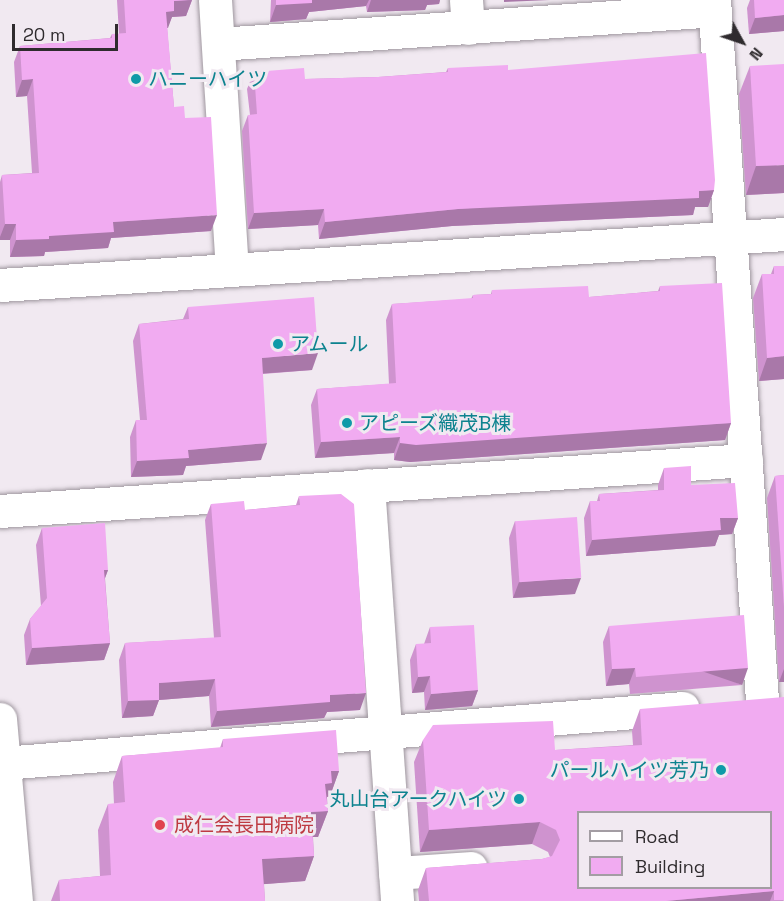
<!DOCTYPE html>
<meta charset="utf-8">
<style>
body{margin:0}
#map{position:relative;width:784px;height:901px;overflow:hidden;background:#f1e9f1;font-family:"Space Grotesk","Noto Sans JP",sans-serif}
div>[style]{position:absolute}
.roads{filter:drop-shadow(0 0 2px #9f979f) drop-shadow(0 0 2px #9f979f)}
.minor>*{height:33px;margin:-16.5px;padding:0 16.5px;transform-origin:16.5px;border-radius:16.5px;background:#fff}
.wall>*{inset:0;background:#cf93cf}
.shaded-wall>*{inset:0;background:#a978a9;transform-origin:0 0}
.building>*{inset:0;background:#f1abf1;transform-origin:0 0}
.dots>*{width:16px;height:16px;translate:-50% -50%;box-sizing:border-box;border:3px solid #f1e9f1;border-radius:50%}
span{translate:-50% -50%;white-space:nowrap;text-align:center;line-height:1.15;-webkit-text-stroke:6px #f1e9f1;paint-order:stroke}
.culture-label{font-size:20px;color:#0d838f}
.left{translate:0 -50%;text-align:left}
.right{translate:-100% -50%;text-align:right}
.health-label{font-size:20px;color:#be3a42}
.legend{position:absolute;left:577px;top:811px;width:195px;height:78px;box-sizing:border-box;background:#f1e9f1;border:2px solid #a39da3;margin:0;padding:8px 10px;list-style:none;font-size:18px;color:#2f2b2e}
.legend li{display:flex;align-items:center;gap:12px;height:30px}
.legend b{width:30px;border:2px solid #a39da3}
.north{position:absolute;left:712px;top:12px;width:60px;height:60px;-webkit-text-stroke:4px #f1e9f1;paint-order:stroke;rotate:130deg;font-size:16px;font-weight:700;line-height:24px;text-align:center;color:#2f2b2e}
.north::after{content:'';display:block;margin:auto;width:21px;height:27px;background:#2f2b2e;clip-path:polygon(50% 0,100% 100%,50% 72%,0 100%)}
.scale{position:absolute;left:12px;top:24px;width:106px;height:27px;box-sizing:border-box;border:3px solid #2f2b2e;border-top:0;padding-left:8px;font-size:18px;line-height:21px;white-space:nowrap;color:#2f2b2e;-webkit-text-stroke:4px #f1e9f1;paint-order:stroke}
</style>
<div id="map">
<div class="roads">
<div class="minor">
<div style="left:215px;top:0;width:269px;rotate:86.4deg"></div>
<div style="left:466px;top:0;width:28px;rotate:86deg"></div>
<div style="left:714px;top:0;width:703px;rotate:86.08deg"></div>
<div style="left:218px;top:44px;width:497px;rotate:-3.9deg"></div>
<div style="left:0;top:285px;width:786px;rotate:-3.72deg"></div>
<div style="left:368px;top:485px;width:417px;rotate:86deg"></div>
<div style="left:0;top:511px;width:748px;rotate:-3.91deg"></div>
<div style="left:0;top:719px;width:183px;rotate:85deg"></div>
<div style="left:3px;top:763px;width:682px;rotate:-4.62deg"></div>
<div style="left:395px;top:873px;width:76px;rotate:-3.8deg"></div>
</div>
</div>
<div class="wall">
<div style="clip-path:polygon(117px 0,192px 0,186px 16px,172px 17px,167px 28px,174px 107px,185px 118px,211px 231px,111px 238px,108px 248px,45px 252px,44px 256px,10px 257px,10px 240px,0 240px,0 182px,2px 175px,32px 173px,27px 96px,16px 97px,14px 62px,20px 46px,110px 38px,112px 34px,119px 34px)"></div>
<div style="clip-path:polygon(271px 0,440px 0,439px 4px,427px 5px,425px 10px,367px 12px,366px 6px,309px 12px,306px 19px,270px 22px)"></div>
<div style="clip-path:polygon(750px 0,784px 0,784px 31px,749px 34px,747px 8px)"></div>
<div style="clip-path:polygon(750px 66px,784px 193px,746px 195px,739px 94px)"></div>
<div style="clip-path:polygon(448px 68px,508px 70px,714px 190px,708px 207px,695px 207px,693px 215px,452px 226px,319px 239px,318px 225px,248px 229px,242px 131px,248px 115px,250px 115px,247px 89px,254px 72px,305px 79px,378px 77px,446px 72px)"></div>
<div style="clip-path:polygon(774px 266px,784px 379px,759px 381px,753px 298px,762px 274px,771px 274px)"></div>
<div style="clip-path:polygon(660px 286px,731px 423px,725px 440px,410px 462px,394px 460px,394px 453px,315px 458px,311px 405px,317px 389px,389px 384px,386px 320px,392px 304px,471px 299px,473px 295px,491px 294px,492px 290px,589px 297px,658px 291px)"></div>
<div style="clip-path:polygon(188px 307px,312px 370px,263px 374px,261px 460px,186px 466px,183px 475px,131px 477px,130px 437px,136px 420px,140px 420px,133px 341px,139px 324px,183px 319px)"></div>
<div style="clip-path:polygon(664px 468px,691px 485px,738px 518px,732px 534px,719px 535px,715px 546px,586px 556px,584px 518px,590px 501px,597px 501px,599px 494px,658px 490px,658px 485px)"></div>
<div style="clip-path:polygon(784px 475px,784px 682px,779px 682px,767px 498px,775px 476px)"></div>
<div style="clip-path:polygon(299px 496px,360px 710px,327px 712px,324px 718px,211px 727px,209px 696px,159px 700px,153px 716px,122px 718px,119px 660px,125px 643px,214px 638px,205px 520px,211px 504px,245px 510px,296px 505px)"></div>
<div style="clip-path:polygon(515px 521px,575px 594px,513px 598px,509px 538px)"></div>
<div style="clip-path:polygon(42px 528px,108px 570px,105px 578px,110px 643px,104px 660px,26px 665px,24px 635px,30px 619px,41px 606px,36px 545px)"></div>
<div style="clip-path:polygon(609px 626px,742px 685px,630px 694px,629px 684px,606px 686px,603px 642px)"></div>
<div style="clip-path:polygon(430px 627px,478px 690px,472px 706px,425px 710px,424px 692px,412px 693px,410px 660px,416px 644px,424px 644px)"></div>
<div style="clip-path:polygon(640px 709px,784px 901px,419px 901px,418px 890px,426px 868px,542px 859px,550px 857px,548px 852px,532px 844px,420px 852px,414px 762px,423px 740px,555px 750px,633px 745px,632px 731px)"></div>
<div style="clip-path:polygon(223px 739px,339px 771px,330px 796px,327px 797px,327px 798px,328px 811px,318px 837px,313px 837px,314px 856px,305px 881px,264px 884px,265px 901px,51px 901px,59px 880px,100px 876px,98px 830px,108px 804px,114px 804px,113px 782px,122px 756px,220px 748px)"></div>
</div>
<div class="shaded-wall">
<div style="clip-path:polygon(192px 0,186px 16px,172px 17px,168px 28px,160px 28px,166px 12px,174px 1px)"></div>
<div style="clip-path:polygon(311px 0,369px 0,366px 6px,309px 12px,306px 19px,270px 22px,276px 5px)"></div>
<div style="clip-path:polygon(371px 0,440px 0,439px 4px,427px 5px,425px 10px,367px 12px)"></div>
<div style="clip-path:polygon(504px 0,550px 0,504px 2px)"></div>
<div style="clip-path:polygon(784px 15px,784px 31px,749px 34px,755px 18px)"></div>
<div style="clip-path:polygon(33px 79px,27px 96px,16px 97px,22px 80px)"></div>
<div style="clip-path:polygon(784px 165px,784px 193px,746px 195px,756px 166px)"></div>
<div style="clip-path:polygon(714px 190px,708px 207px,695px 207px,693px 215px,452px 226px,319px 239px,325px 222px,458px 209px)"></div>
<div style="clip-path:polygon(324px 209px,318px 225px,248px 229px,254px 213px)"></div>
<div style="clip-path:polygon(217px 215px,211px 231px,111px 238px,108px 248px,45px 252px,44px 256px,10px 257px,16px 240px,49px 236px,113px 222px)"></div>
<div style="clip-path:polygon(5px 224px,16px 224px,10px 240px,0 240px,0 237px)"></div>
<div style="clip-path:polygon(318px 353px,312px 370px,256px 374px,262px 358px)"></div>
<div style="clip-path:polygon(784px 356px,784px 379px,759px 381px,767px 358px)"></div>
<div style="clip-path:polygon(731px 423px,725px 440px,410px 462px,394px 460px,400px 443px)"></div>
<div style="clip-path:polygon(400px 437px,394px 453px,315px 458px,321px 442px)"></div>
<div style="clip-path:polygon(267px 443px,261px 460px,186px 466px,183px 475px,131px 477px,137px 461px,188px 450px)"></div>
<div style="clip-path:polygon(720px 518px,738px 518px,732px 534px,719px 535px,715px 546px,586px 556px,592px 540px)"></div>
<div style="clip-path:polygon(104px 570px,108px 570px,102px 586px)"></div>
<div style="clip-path:polygon(581px 578px,575px 594px,513px 598px,519px 582px)"></div>
<div style="clip-path:polygon(110px 643px,104px 660px,26px 665px,32px 648px)"></div>
<div style="clip-path:polygon(635px 668px,629px 684px,606px 686px,612px 669px)"></div>
<div style="left:748px;top:668px;width:18px;height:112px;rotate:109deg"></div>
<div style="clip-path:polygon(784px 669px,784px 682px,779px 682px)"></div>
<div style="clip-path:polygon(430px 676px,424px 692px,412px 693px,418px 677px)"></div>
<div style="clip-path:polygon(215px 679px,209px 696px,159px 700px,153px 716px,122px 718px,128px 701px,159px 683px)"></div>
<div style="clip-path:polygon(478px 690px,472px 706px,425px 710px,431px 694px)"></div>
<div style="clip-path:polygon(366px 693px,360px 710px,327px 712px,324px 718px,211px 727px,217px 711px,330px 695px)"></div>
<div style="clip-path:polygon(331px 771px,339px 771px,330px 796px,327px 797px,323px 809px,325px 784px)"></div>
<div style="clip-path:polygon(328px 811px,318px 837px,302px 837px,311px 812px)"></div>
<div style="clip-path:polygon(540px 822px,532px 844px,420px 852px,429px 830px)"></div>
<div style="clip-path:polygon(314px 856px,305px 881px,253px 885px,262px 859px)"></div>
<div style="clip-path:polygon(774px 891px,770px 901px,666px 901px)"></div>
</div>
<div class="building">
<div style="clip-path:polygon(124px 0,188px 0,174px 1px,174px 11px,166px 12px,174px 107px,184px 106px,185px 118px,211px 117px,217px 215px,113px 222px,114px 232px,49px 236px,49px 239px,16px 240px,16px 224px,5px 224px,2px 175px,39px 173px,33px 79px,22px 80px,20px 46px,112px 38px,112px 34px,126px 33px)"></div>
<div style="clip-path:polygon(276px 0,312px 0,312px 3px,276px 5px)"></div>
<div style="clip-path:polygon(754px 0,784px 0,784px 15px,755px 18px)"></div>
<div style="clip-path:polygon(706px 53px,715px 180px,714px 190px,699px 191px,699px 198px,458px 209px,325px 222px,324px 209px,254px 213px,248px 115px,257px 114px,254px 72px,304px 68px,305px 79px,378px 77px,448px 72px,448px 68px,508px 65px,508px 70px)"></div>
<div style="clip-path:polygon(784px 64px,784px 165px,756px 166px,750px 66px)"></div>
<div style="clip-path:polygon(774px 266px,784px 266px,784px 356px,767px 358px,762px 274px,774px 274px)"></div>
<div style="clip-path:polygon(722px 283px,731px 423px,416px 445px,400px 443px,400px 437px,321px 442px,317px 389px,396px 383px,392px 304px,473px 298px,473px 295px,492px 294px,492px 290px,588px 286px,589px 297px,660px 291px,660px 286px)"></div>
<div style="clip-path:polygon(314px 297px,318px 353px,262px 358px,267px 443px,188px 450px,189px 458px,137px 461px,136px 420px,147px 420px,139px 324px,189px 319px,188px 307px)"></div>
<div style="clip-path:polygon(691px 466px,691px 485px,735px 483px,738px 518px,720px 518px,721px 530px,592px 540px,590px 501px,600px 501px,599px 494px,664px 490px,664px 468px)"></div>
<div style="clip-path:polygon(784px 475px,784px 607px,775px 476px)"></div>
<div style="clip-path:polygon(341px 494px,354px 504px,366px 693px,330px 695px,330px 702px,217px 711px,215px 679px,159px 683px,159px 700px,128px 701px,125px 643px,221px 637px,211px 504px,244px 501px,245px 510px,300px 505px,299px 496px)"></div>
<div style="left:577px;top:517px;width:61px;height:62px;rotate:86deg"></div>
<div style="clip-path:polygon(105px 523px,108px 570px,104px 570px,110px 643px,32px 648px,30px 619px,47px 598px,42px 528px)"></div>
<div style="clip-path:polygon(744px 615px,748px 668px,636px 677px,635px 668px,612px 669px,609px 626px)"></div>
<div style="clip-path:polygon(474px 625px,478px 690px,431px 694px,430px 676px,418px 677px,416px 644px,431px 643px,430px 627px)"></div>
<div style="clip-path:polygon(evenodd,784px 697px,784px 900px,774px 900px,774px 891px,666px 901px,429px 901px,426px 868px,542px 859px,552px 856px,560px 840px,556px 830px,540px 822px,429px 830px,423px 740px,433px 725px,553px 721px,555px 750px,642px 745px,640px 709px,784px 697px,579px 813px,771px 813px,771px 888px,579px 888px,579px 813px)"></div>
<div style="clip-path:polygon(336px 730px,339px 771px,331px 771px,332px 783px,325px 784px,328px 811px,311px 812px,314px 856px,262px 859px,265px 901px,60px 901px,59px 880px,111px 875px,108px 804px,125px 802px,122px 756px,223px 747px,223px 739px)"></div>
</div>
<div class="dots">
<div style="left:136px;top:79px;background:#0f9aa8"></div>
<div style="left:278px;top:344px;background:#0f9aa8"></div>
<div style="left:347px;top:423px;background:#0f9aa8"></div>
<div style="left:721px;top:770px;background:#0f9aa8"></div>
<div style="left:519px;top:799px;background:#0f9aa8"></div>
<div style="left:160px;top:825px;background:#e0444e"></div>
</div>
<div class="culture-label">
<span class="left" style="left:148px;top:79px">ハニーハイツ</span>
<span class="left" style="left:290px;top:344px">アムール</span>
<span class="left" style="left:359px;top:423px">アピーズ織茂B棟</span>
<span class="right" style="left:709px;top:770px">パールハイツ芳乃</span>
<span class="right" style="left:507px;top:799px">丸山台アークハイツ</span>
</div>
<div class="health-label">
<span class="left" style="left:174px;top:825px">成仁会長田病院</span>
</div>
<ul class="legend">
<li><b style="height:8px;background:#fff"></b>Road</li>
<li><b style="height:16px;background:#f1abf1"></b>Building</li>
</ul>
<div class="north">N</div>
<div class="scale">20 m</div>
</div>
